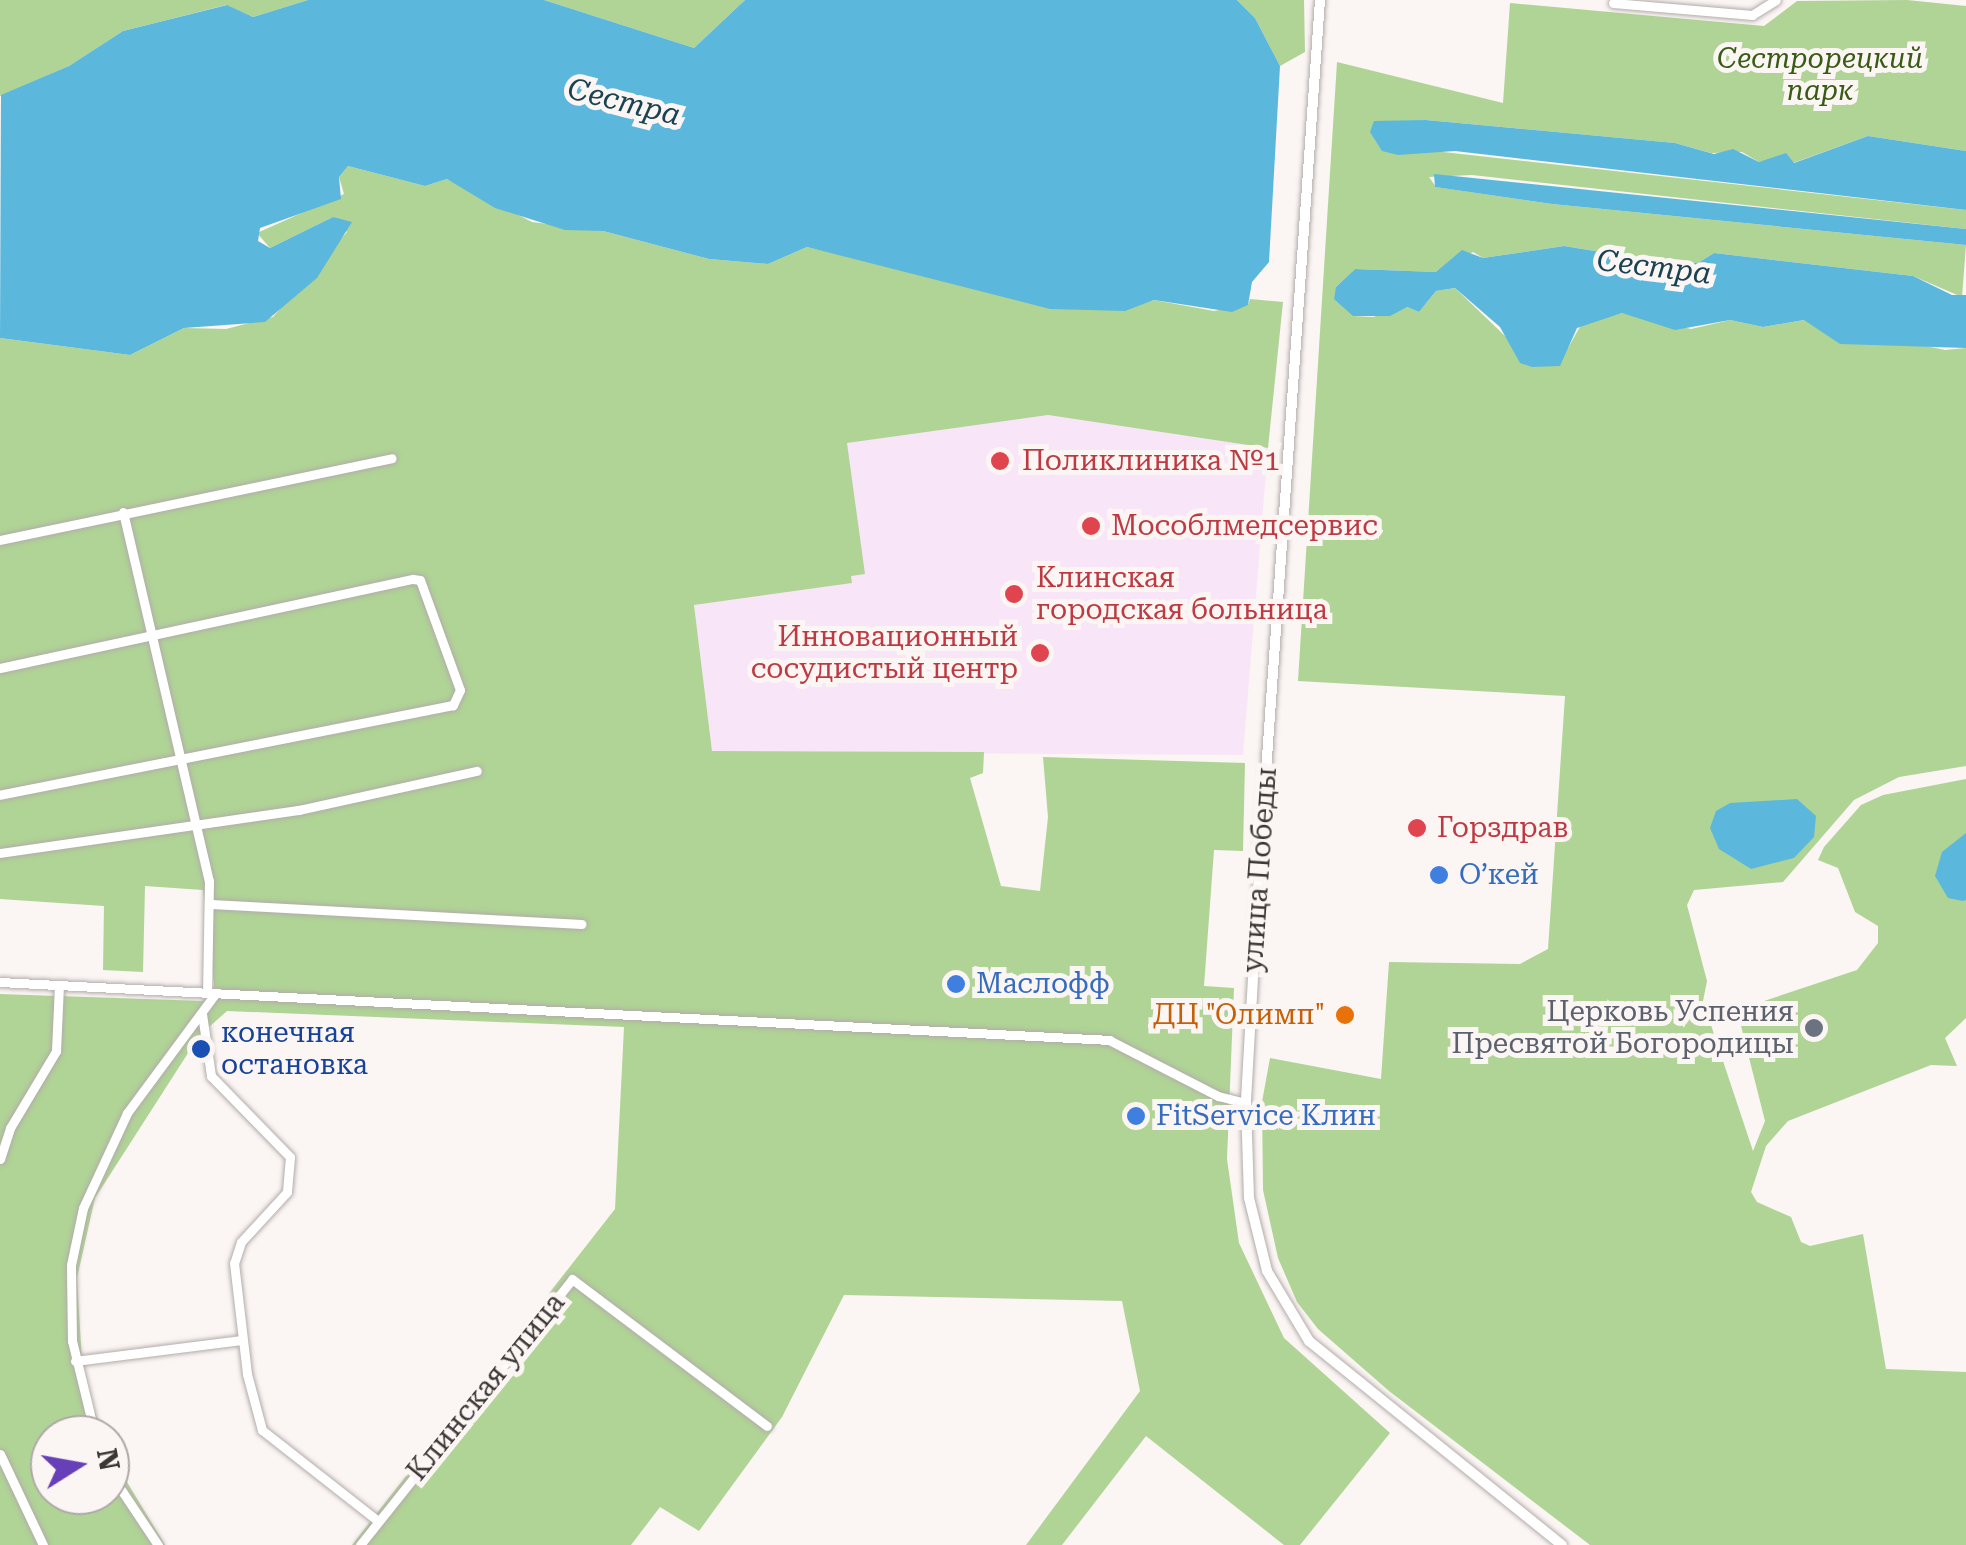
<!DOCTYPE html>
<meta charset="utf-8">
<style>
body{margin:0}
#map{position:relative;width:1966px;height:1545px;overflow:hidden;background:#fbf5f3;font-family:"Roboto Serif",serif}
div>[style]{position:absolute}
.medical>*{inset:0;background:#f8e6f8}
.green>*{inset:0;background:#b0d396}
.water>*{inset:0;background:#5bb8dc}
.roads{filter:drop-shadow(0 0 2px #b2acaa) drop-shadow(0 0 2px #b2acaa)}
.minor>*{height:9px;margin:-4.5px;padding:0 4.5px;transform-origin:4.5px;border-radius:4.5px;background:#fff}
.tertiary>*{height:10px;margin:-5px;padding:0 5px;transform-origin:5px;border-radius:5px;background:#fff}
.dots>*{width:28px;height:28px;translate:-50% -50%;box-sizing:border-box;border:5px solid #fbf5f3;border-radius:50%}
span{translate:-50% -50%;white-space:nowrap;text-align:center;line-height:1.15;-webkit-text-stroke:10px #fbf5f3;paint-order:stroke}
.park-label{font-size:28px;color:#385b15;font-style:italic}
.health-label{font-size:28px;color:#be3a42}
.left{translate:0 -50%;text-align:left}
.right{translate:-100% -50%;text-align:right}
.street-label{font-size:28px;color:#3a3837}
.shop-label{font-size:28px;color:#366cbe}
.worship-label{font-size:28px;color:#5b616d}
.food-label{font-size:28px;color:#c56008}
.transit-label{font-size:28px;color:#164399}
.water-label{font-size:30px;color:#194252;font-style:italic}
.north{position:absolute;left:30px;top:1415px;width:100px;height:100px;box-sizing:border-box;background:#fbf5f3;border:2px solid #aea9a8;border-radius:50%;rotate:79deg;font-size:28px;font-weight:700;line-height:40px;text-align:center;color:#3a3837}
.north::after{content:'';display:block;margin:auto;width:35px;height:45px;background:#673fb8;clip-path:polygon(50% 0,100% 100%,50% 72%,0 100%)}
</style>
<div id="map">
<div class="medical">
<div style="clip-path:polygon(1048px 415px,1268px 448px,1243px 755px,712px 752px,694px 605px,851px 583px,846px 443px)"></div>
</div>
<div class="green">
<div style="clip-path:polygon(0 0,308px 0,253px 17px,226px 5px,123px 31px,69px 66px,0 96px)"></div>
<div style="clip-path:polygon(544px 0,745px 0,694px 48px)"></div>
<div style="clip-path:polygon(1237px 0,1304px 0,1305px 52px,1280px 66px,1255px 18px)"></div>
<div style="clip-path:polygon(1907px 0,1966px 6px,1966px 151px,1868px 136px,1793px 163px,1780px 158px,1759px 162px,1742px 152px,1711px 153px,1675px 143px,1426px 120px,1394px 123px,1434px 151px,1966px 210px,1966px 229px,1472px 175px,1429px 177px,1436px 187px,1552px 204px,1966px 245px,1962px 297px,1913px 276px,1714px 253px,1698px 263px,1656px 261px,1564px 246px,1483px 258px,1473px 252px,1436px 272px,1355px 269px,1336px 287px,1353px 316px,1373px 317px,1407px 307px,1419px 312px,1436px 291px,1455px 288px,1506px 337px,1568px 348px,1581px 325px,1622px 313px,1691px 329px,1730px 320px,1763px 327px,1804px 320px,1945px 350px,1966px 348px,1966px 766px,1899px 777px,1854px 800px,1783px 882px,1694px 890px,1687px 905px,1707px 981px,1703px 1001px,1753px 1151px,1765px 1121px,1737px 1010px,1857px 970px,1878px 943px,1878px 926px,1855px 912px,1838px 868px,1818px 860px,1824px 847px,1861px 805px,1883px 795px,1966px 779px,1966px 1018px,1945px 1038px,1957px 1066px,1931px 1065px,1788px 1121px,1766px 1146px,1751px 1192px,1757px 1202px,1791px 1217px,1801px 1242px,1810px 1246px,1863px 1234px,1886px 1369px,1966px 1372px,1966px 1545px,1590px 1545px,1389px 1391px,1318px 1329px,1297px 1302px,1278px 1258px,1263px 1190px,1262px 1102px,1270px 1058px,1381px 1079px,1389px 962px,1520px 964px,1548px 949px,1565px 696px,1298px 681px,1337px 62px,1503px 103px,1510px 3px,1764px 26px,1797px 1px)"></div>
<div style="clip-path:polygon(348px 166px,425px 186px,447px 179px,532px 222px,603px 231px,709px 259px,768px 264px,807px 247px,984px 288px,1125px 310px,1154px 300px,1214px 311px,1248px 305px,1250px 299px,1283px 302px,1268px 448px,1048px 415px,847px 443px,865px 574px,851px 576px,852px 583px,694px 605px,712px 751px,984px 752px,983px 773px,970px 778px,1001px 886px,1040px 891px,1048px 817px,1043px 757px,1245px 763px,1243px 851px,1214px 850px,1204px 986px,1234px 988px,1227px 1159px,1239px 1243px,1284px 1338px,1390px 1433px,1300px 1545px,1284px 1545px,1146px 1436px,1062px 1545px,1026px 1545px,1140px 1391px,1122px 1301px,844px 1295px,782px 1417px,699px 1531px,660px 1507px,631px 1545px,352px 1545px,615px 1209px,624px 1027px,227px 1011px,199px 1036px,95px 1198px,77px 1278px,83px 1378px,103px 1435px,50px 1435px,50px 1495px,110px 1495px,110px 1454px,165px 1545px,0 1545px,0 994px,203px 1001px,215px 993px,203px 890px,145px 886px,143px 972px,103px 970px,104px 906px,0 899px,0 338px,130px 355px,184px 328px,226px 329px,273px 317px,347px 232px,333px 217px,270px 248px,257px 233px,344px 194px,339px 177px)"></div>
</div>
<div class="water">
<div style="clip-path:polygon(308px 0,544px 0,694px 48px,745px 0,1237px 0,1255px 18px,1280px 66px,1269px 262px,1252px 282px,1248px 305px,1232px 312px,1154px 300px,1125px 311px,1050px 309px,807px 247px,768px 264px,709px 259px,603px 231px,565px 230px,495px 208px,447px 179px,425px 186px,348px 166px,339px 177px,341px 199px,260px 228px,258px 241px,270px 248px,333px 217px,352px 222px,317px 278px,265px 322px,184px 328px,130px 355px,0 338px,1px 95px,69px 66px,123px 31px,227px 5px,253px 17px)"></div>
<div style="clip-path:polygon(1426px 120px,1675px 143px,1714px 154px,1733px 149px,1759px 162px,1786px 153px,1794px 163px,1868px 136px,1966px 151px,1966px 210px,1455px 151px,1398px 155px,1382px 151px,1370px 132px,1374px 121px)"></div>
<div style="clip-path:polygon(1434px 174px,1966px 229px,1966px 245px,1552px 204px,1435px 187px)"></div>
<div style="clip-path:polygon(1564px 246px,1656px 261px,1698px 263px,1714px 253px,1913px 276px,1952px 295px,1966px 295px,1966px 348px,1840px 344px,1804px 320px,1763px 327px,1730px 320px,1675px 330px,1622px 313px,1577px 328px,1560px 366px,1532px 367px,1520px 363px,1500px 327px,1455px 288px,1436px 291px,1419px 312px,1407px 307px,1390px 316px,1353px 316px,1334px 299px,1336px 287px,1355px 269px,1436px 272px,1462px 250px,1483px 258px)"></div>
<div style="clip-path:polygon(1797px 799px,1816px 816px,1814px 837px,1794px 858px,1751px 869px,1719px 849px,1710px 828px,1716px 811px,1730px 803px)"></div>
<div style="clip-path:polygon(1966px 833px,1966px 900px,1963px 901px,1948px 898px,1935px 876px,1942px 852px)"></div>
</div>
<div class="roads">
<div class="minor">
<div style="left:1613px;top:3px;width:140px;rotate:4.9deg"></div>
<div style="left:1752px;top:15px;width:28px;rotate:-32deg"></div>
<div style="left:123px;top:512px;width:379px;rotate:76.9deg"></div>
<div style="left:209px;top:881px;width:112px;rotate:91deg"></div>
<div style="left:0;top:540px;width:400px;rotate:-11.8deg"></div>
<div style="left:0;top:668px;width:422px;rotate:-12.2deg"></div>
<div style="left:413px;top:579px;width:7px;rotate:8deg"></div>
<div style="left:420px;top:580px;width:117px;rotate:70deg"></div>
<div style="left:460px;top:690px;width:17px;rotate:115deg"></div>
<div style="left:453px;top:705px;width:462px;rotate:168.8deg"></div>
<div style="left:0;top:853px;width:302px;rotate:-8.2deg"></div>
<div style="left:299px;top:810px;width:182px;rotate:-12.4deg"></div>
<div style="left:211px;top:904px;width:371px;rotate:3.1deg"></div>
<div style="left:0;top:982px;width:1111px;rotate:2.99deg"></div>
<div style="left:1109px;top:1040px;width:123px;rotate:27.2deg"></div>
<div style="left:1218px;top:1096px;width:29px;rotate:14deg"></div>
<div style="left:202px;top:1014px;width:63px;rotate:81.7deg"></div>
<div style="left:211px;top:1076px;width:113px;rotate:45.7deg"></div>
<div style="left:290px;top:1157px;width:35px;rotate:95deg"></div>
<div style="left:287px;top:1192px;width:68px;rotate:132.6deg"></div>
<div style="left:241px;top:1242px;width:22px;rotate:108deg"></div>
<div style="left:234px;top:1263px;width:112px;rotate:83.3deg"></div>
<div style="left:247px;top:1374px;width:58px;rotate:75deg"></div>
<div style="left:262px;top:1430px;width:147px;rotate:38.1deg"></div>
<div style="left:0;top:1159px;width:33px;rotate:-72deg"></div>
<div style="left:10px;top:1128px;width:90px;rotate:-59.1deg"></div>
<div style="left:56px;top:1051px;width:65px;rotate:-87.4deg"></div>
<div style="left:75px;top:1361px;width:168px;rotate:-7.2deg"></div>
<div style="left:95px;top:1435px;width:97px;rotate:-103.7deg"></div>
<div style="left:72px;top:1341px;width:76px;rotate:-90.8deg"></div>
<div style="left:71px;top:1265px;width:58px;rotate:-78.1deg"></div>
<div style="left:83px;top:1208px;width:105px;rotate:-65.1deg"></div>
<div style="left:127px;top:1113px;width:148px;rotate:-53.5deg"></div>
<div style="left:0;top:1454px;width:101px;rotate:64.7deg"></div>
<div style="left:110px;top:1473px;width:87px;rotate:56.3deg"></div>
<div style="left:360px;top:1545px;width:340px;rotate:-51.4deg"></div>
<div style="left:572px;top:1279px;width:244px;rotate:37deg"></div>
</div>
<div class="tertiary">
<div style="left:1320px;top:0;width:859px;rotate:94deg"></div>
<div style="left:1260px;top:857px;width:246px;rotate:93.3deg"></div>
<div style="left:1246px;top:1103px;width:95px;rotate:88.2deg"></div>
<div style="left:1249px;top:1198px;width:75px;rotate:76.1deg"></div>
<div style="left:1267px;top:1271px;width:82px;rotate:59deg"></div>
<div style="left:1309px;top:1341px;width:325px;rotate:38.9deg"></div>
</div>
</div>
<div class="dots">
<div style="left:1000px;top:461px;background:#e0444e"></div>
<div style="left:1091px;top:526px;background:#e0444e"></div>
<div style="left:1014px;top:594px;background:#e0444e"></div>
<div style="left:1040px;top:653px;background:#e0444e"></div>
<div style="left:1417px;top:828px;background:#e0444e"></div>
<div style="left:1439px;top:875px;background:#3f7fe0"></div>
<div style="left:956px;top:984px;background:#3f7fe0"></div>
<div style="left:1345px;top:1015px;background:#e8710a"></div>
<div style="left:1814px;top:1028px;background:#6b7280"></div>
<div style="left:201px;top:1049px;background:#1a4fb4"></div>
<div style="left:1136px;top:1116px;background:#3f7fe0"></div>
</div>
<div class="park-label">
<span style="left:1820px;top:75px">Сестрорецкий<br>парк</span>
</div>
<div class="health-label">
<span class="left" style="left:1022px;top:461px">Поликлиника №1</span>
<span class="left" style="left:1111px;top:526px">Мособлмедсервис</span>
<span class="left" style="left:1036px;top:594px">Клинская<br>городская больница</span>
<span class="right" style="left:1018px;top:653px">Инновационный<br>сосудистый центр</span>
<span class="left" style="left:1437px;top:828px">Горздрав</span>
</div>
<div class="street-label">
<span style="left:1260px;top:870px;rotate:-86deg">улица Победы</span>
<span style="left:486px;top:1387px;rotate:-51deg">Клинская улица</span>
</div>
<div class="shop-label">
<span class="left" style="left:1459px;top:875px">О’кей</span>
<span class="left" style="left:976px;top:984px">Маслофф</span>
<span class="left" style="left:1156px;top:1116px">FitService Клин</span>
</div>
<div class="worship-label">
<span class="right" style="left:1794px;top:1028px">Церковь Успения<br>Пресвятой Богородицы</span>
</div>
<div class="food-label">
<span class="right" style="left:1325px;top:1015px">ДЦ "Олимп"</span>
</div>
<div class="transit-label">
<span class="left" style="left:221px;top:1049px">конечная<br>остановка</span>
</div>
<div class="water-label">
<span style="left:624px;top:102px;rotate:14deg">Сестра</span>
<span style="left:1654px;top:267px;rotate:7deg">Сестра</span>
</div>
<div class="north">N</div>
</div>
